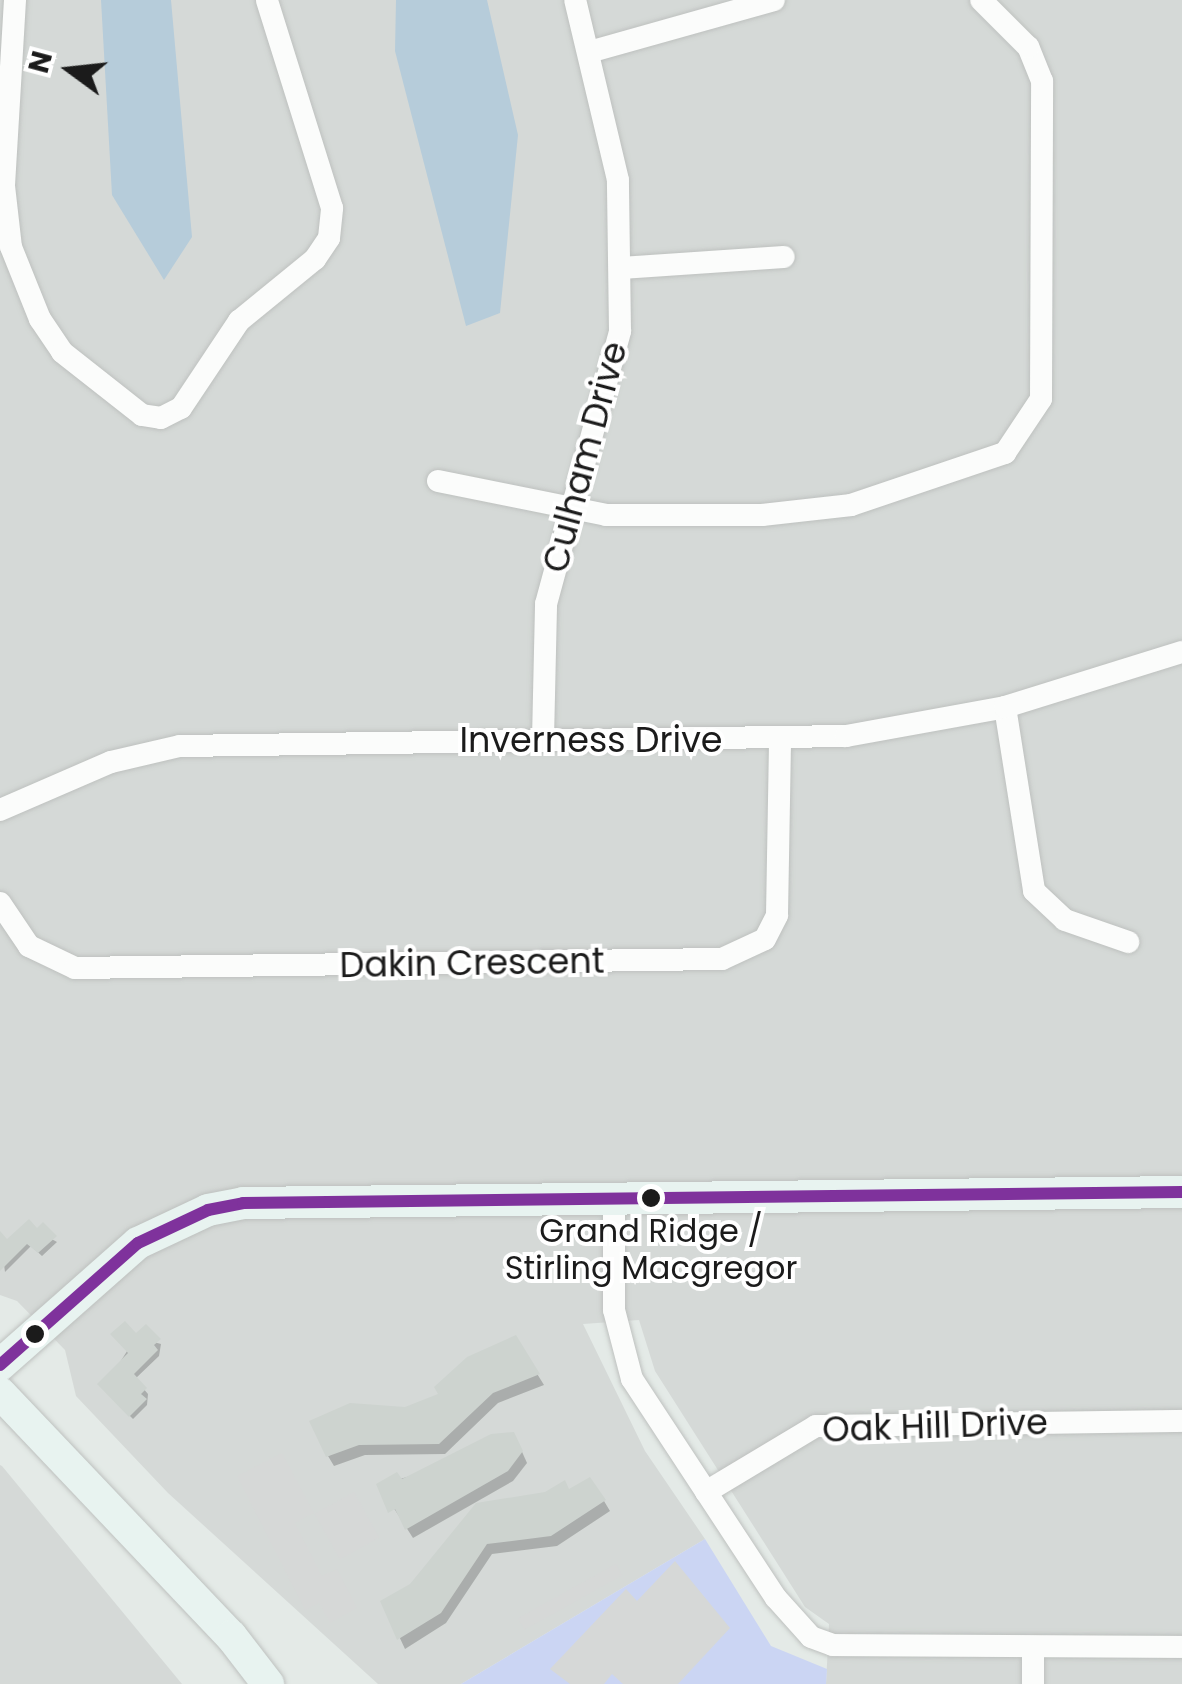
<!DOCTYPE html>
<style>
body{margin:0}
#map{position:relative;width:1182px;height:1684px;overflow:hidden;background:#e4eae7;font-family:Poppins,sans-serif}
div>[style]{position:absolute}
.residential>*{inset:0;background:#d5d9d7}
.forest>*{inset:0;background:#b6ccda}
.park>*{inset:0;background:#cbd5f3}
.parking>*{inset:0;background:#d6d8d7;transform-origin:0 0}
.shadow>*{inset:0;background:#0003}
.building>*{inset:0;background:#cdd3cf}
.roads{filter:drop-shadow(0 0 2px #bec1bf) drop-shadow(0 0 2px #bec1bf)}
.street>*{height:22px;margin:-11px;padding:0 11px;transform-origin:11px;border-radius:11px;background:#fbfcfb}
.secondary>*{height:32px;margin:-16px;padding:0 16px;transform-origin:16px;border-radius:16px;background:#e8f3f0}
.bus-1>*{height:12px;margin:-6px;padding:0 6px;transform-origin:6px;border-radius:6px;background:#7f329c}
.dots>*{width:28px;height:28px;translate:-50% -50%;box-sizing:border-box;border:5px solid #fff;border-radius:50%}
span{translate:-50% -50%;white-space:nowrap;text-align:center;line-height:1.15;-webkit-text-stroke:8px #fff;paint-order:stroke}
.bus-label{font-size:32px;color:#1b1b1b}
.street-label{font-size:35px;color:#1b1b1b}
.north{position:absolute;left:20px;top:20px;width:100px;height:100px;-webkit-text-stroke:8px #fff;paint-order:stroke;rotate:285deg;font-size:28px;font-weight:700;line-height:40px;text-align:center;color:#1b1b1b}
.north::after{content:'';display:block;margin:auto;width:35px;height:45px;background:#1b1b1b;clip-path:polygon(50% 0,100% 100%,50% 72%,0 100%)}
</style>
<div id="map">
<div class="residential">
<div style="clip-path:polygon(0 0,1182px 0,1182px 1684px,826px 1684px,829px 1624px,805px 1607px,655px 1371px,639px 1320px,583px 1324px,645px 1451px,705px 1539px,461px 1684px,378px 1684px,168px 1493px,76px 1396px,65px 1350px,17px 1301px,0 1295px)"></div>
<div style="clip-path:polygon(0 1465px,2px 1466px,182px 1684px,0 1684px)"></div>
</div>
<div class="forest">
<div style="clip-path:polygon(101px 0,171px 0,192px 237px,164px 280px,112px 195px)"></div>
<div style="clip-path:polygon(396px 0,487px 0,518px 135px,500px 313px,466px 326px,395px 51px)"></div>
</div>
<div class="park">
<div style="clip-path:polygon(705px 1539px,771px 1646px,827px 1669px,826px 1684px,461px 1684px)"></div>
</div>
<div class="parking">
<div style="clip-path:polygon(282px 1453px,314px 1513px,295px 1523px,322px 1576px,337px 1569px,357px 1608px,330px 1623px,319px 1603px,305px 1610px,237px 1476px)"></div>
<div style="left:354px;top:1492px;width:52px;height:45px;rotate:61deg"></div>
<div style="clip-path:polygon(675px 1561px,730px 1628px,678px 1684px,623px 1684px,612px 1674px,604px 1684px,570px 1684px,550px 1669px,626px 1589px,637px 1601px)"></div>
<div style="left:616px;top:1564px;width:13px;height:112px;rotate:61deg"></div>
</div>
<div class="shadow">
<div style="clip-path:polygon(37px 1231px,57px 1242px,42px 1256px,31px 1246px,5px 1272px,0 1235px,7px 1242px)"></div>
<div style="clip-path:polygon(136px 1337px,161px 1344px,159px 1356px,135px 1379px,148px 1394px,147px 1405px,133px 1419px,103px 1389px)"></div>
<div style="clip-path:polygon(515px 1338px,544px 1385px,498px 1403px,445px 1454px,365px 1455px,334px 1466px,328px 1456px,442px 1396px)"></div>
<div style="clip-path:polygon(519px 1445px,527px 1463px,513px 1481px,413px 1538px,379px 1485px)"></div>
<div style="clip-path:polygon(569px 1492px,604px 1501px,610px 1511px,557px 1546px,492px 1554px,446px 1623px,405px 1649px,383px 1602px)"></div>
</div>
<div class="building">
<div style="clip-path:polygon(29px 1219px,37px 1228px,43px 1222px,57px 1236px,38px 1253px,27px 1244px,0 1271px,0 1231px,7px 1239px)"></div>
<div style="clip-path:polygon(125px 1321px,136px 1333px,146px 1324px,161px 1339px,154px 1345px,158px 1350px,134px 1374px,147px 1388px,141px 1394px,147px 1399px,129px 1417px,97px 1384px,128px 1353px,110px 1334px)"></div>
<div style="clip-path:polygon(516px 1335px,540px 1374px,493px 1393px,439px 1444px,359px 1445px,326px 1457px,309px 1421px,350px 1403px,405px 1407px,438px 1394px,434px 1387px,467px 1357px)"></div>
<div style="clip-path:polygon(514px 1432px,523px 1451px,508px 1471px,405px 1530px,395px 1509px,388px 1513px,376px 1484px,397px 1472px,402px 1479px,491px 1434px)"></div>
<div style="clip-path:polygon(590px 1477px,606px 1500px,551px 1536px,487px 1544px,441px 1613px,397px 1640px,380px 1601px,410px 1584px,476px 1503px,545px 1492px,565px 1480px,569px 1489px)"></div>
</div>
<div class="roads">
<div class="street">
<div style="left:15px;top:0;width:186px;rotate:93.4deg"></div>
<div style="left:4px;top:186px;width:61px;rotate:83.5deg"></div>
<div style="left:11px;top:247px;width:78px;rotate:68.1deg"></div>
<div style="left:40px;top:319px;width:40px;rotate:56deg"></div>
<div style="left:62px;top:352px;width:102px;rotate:38.2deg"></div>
<div style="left:142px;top:415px;width:19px;rotate:9deg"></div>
<div style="left:161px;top:418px;width:22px;rotate:-27deg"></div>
<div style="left:181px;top:408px;width:105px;rotate:-56.3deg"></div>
<div style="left:239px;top:321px;width:98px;rotate:-39.2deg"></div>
<div style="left:315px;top:259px;width:25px;rotate:-56deg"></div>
<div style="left:329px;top:238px;width:30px;rotate:-84deg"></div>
<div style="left:332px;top:208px;width:218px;rotate:-107.4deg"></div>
<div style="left:589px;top:52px;width:192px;rotate:-15.7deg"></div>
<div style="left:621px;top:268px;width:163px;rotate:-3.9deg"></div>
<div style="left:438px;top:481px;width:171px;rotate:11.4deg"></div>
<div style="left:606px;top:515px;width:156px"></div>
<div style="left:762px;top:515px;width:90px;rotate:-6.4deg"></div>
<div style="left:851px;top:505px;width:163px;rotate:-18.7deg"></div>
<div style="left:1005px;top:453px;width:65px;rotate:-56.3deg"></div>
<div style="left:1041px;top:399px;width:318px;rotate:-89.8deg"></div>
<div style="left:1042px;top:81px;width:37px;rotate:-112deg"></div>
<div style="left:1028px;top:47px;width:66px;rotate:-135deg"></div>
<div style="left:1005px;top:707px;width:186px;rotate:81deg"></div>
<div style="left:1034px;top:891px;width:42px;rotate:43.1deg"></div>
<div style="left:1065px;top:920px;width:67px;rotate:19.2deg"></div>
<div style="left:543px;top:739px;width:135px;rotate:-88.7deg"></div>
<div style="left:546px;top:604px;width:283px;rotate:-74.8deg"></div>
<div style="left:620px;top:331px;width:151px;rotate:-90.8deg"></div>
<div style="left:618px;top:180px;width:185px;rotate:-103.4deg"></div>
<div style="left:0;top:810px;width:121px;rotate:-23.4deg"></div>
<div style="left:111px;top:762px;width:71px;rotate:-13.1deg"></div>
<div style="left:180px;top:746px;width:666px;rotate:-0.86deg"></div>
<div style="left:846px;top:736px;width:162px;rotate:-10.3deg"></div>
<div style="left:1005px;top:707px;width:185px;rotate:-17.3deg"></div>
<div style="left:0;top:903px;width:52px;rotate:56deg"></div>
<div style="left:29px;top:946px;width:51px;rotate:25.6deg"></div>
<div style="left:75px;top:968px;width:647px;rotate:-0.8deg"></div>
<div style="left:722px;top:959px;width:47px;rotate:-24.9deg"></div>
<div style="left:765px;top:939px;width:27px;rotate:-63deg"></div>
<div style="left:777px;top:915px;width:175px;rotate:-89deg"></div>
<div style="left:614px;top:1195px;width:115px;rotate:90deg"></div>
<div style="left:614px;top:1310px;width:71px;rotate:75.4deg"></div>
<div style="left:632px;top:1379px;width:262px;rotate:56.7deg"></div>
<div style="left:776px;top:1598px;width:52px;rotate:48.1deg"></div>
<div style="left:811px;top:1637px;width:23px;rotate:20deg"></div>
<div style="left:833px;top:1645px;width:349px;rotate:0.3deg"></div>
<div style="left:706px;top:1492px;width:128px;rotate:-31deg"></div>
<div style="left:816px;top:1426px;width:366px;rotate:-0.8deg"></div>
<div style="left:1033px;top:1649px;width:35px;rotate:90deg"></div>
</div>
<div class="secondary">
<div style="left:0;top:1365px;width:184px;rotate:-41.5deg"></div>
<div style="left:138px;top:1243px;width:77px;rotate:-25.2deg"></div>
<div style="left:208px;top:1210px;width:36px;rotate:-11deg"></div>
<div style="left:243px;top:1203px;width:939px;rotate:-0.67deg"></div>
<div style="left:0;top:1393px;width:335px;rotate:46.5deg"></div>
<div style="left:231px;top:1636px;width:61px;rotate:52.4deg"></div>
</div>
</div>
<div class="bus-1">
<div style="left:0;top:1365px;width:184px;rotate:-41.5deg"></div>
<div style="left:138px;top:1243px;width:77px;rotate:-25.2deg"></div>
<div style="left:208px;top:1210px;width:36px;rotate:-11deg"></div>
<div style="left:243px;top:1203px;width:939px;rotate:-0.67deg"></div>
</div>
<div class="dots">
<div style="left:651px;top:1198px;background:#1b1b1b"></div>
<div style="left:35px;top:1334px;background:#1b1b1b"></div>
</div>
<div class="bus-label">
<span style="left:651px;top:1250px">Grand Ridge /<br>Stirling Macgregor</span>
</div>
<div class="street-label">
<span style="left:585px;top:457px;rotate:-75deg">Culham Drive</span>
<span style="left:591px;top:740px">Inverness Drive</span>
<span style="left:472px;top:963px;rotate:-1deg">Dakin Crescent</span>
<span style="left:935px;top:1426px;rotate:-2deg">Oak Hill Drive</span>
</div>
<div class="north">N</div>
</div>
